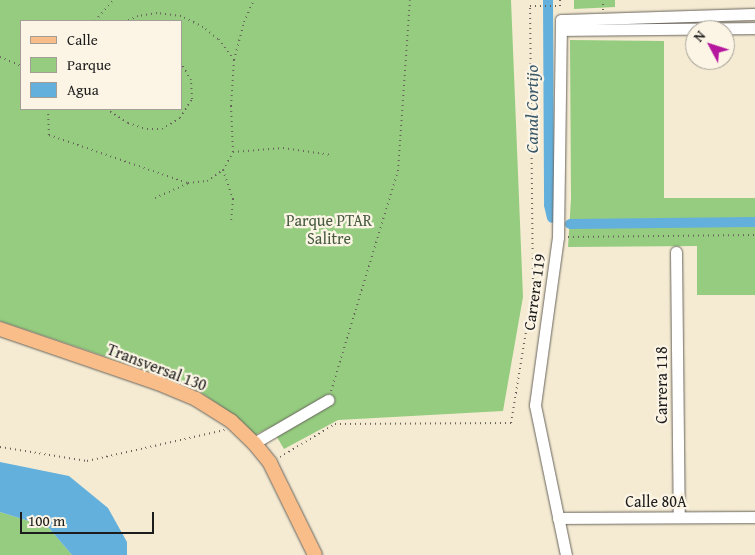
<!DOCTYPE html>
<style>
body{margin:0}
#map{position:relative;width:755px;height:555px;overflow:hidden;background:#f5ebd3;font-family:"Gentium Book Plus",serif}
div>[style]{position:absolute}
.green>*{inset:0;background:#95cc7f}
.water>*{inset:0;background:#63b0dd}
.canal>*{height:10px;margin:-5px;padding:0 5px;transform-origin:5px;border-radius:5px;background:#63b0dd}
.path>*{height:2px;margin-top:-1px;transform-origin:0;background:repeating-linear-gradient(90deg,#68645c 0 1px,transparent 0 5px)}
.roads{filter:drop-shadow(0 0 1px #68645c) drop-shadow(0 0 1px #68645c)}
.minor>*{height:11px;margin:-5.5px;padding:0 5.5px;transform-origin:5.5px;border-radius:5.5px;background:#fff}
.major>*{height:14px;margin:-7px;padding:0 7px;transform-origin:7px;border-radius:7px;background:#f8bd89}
span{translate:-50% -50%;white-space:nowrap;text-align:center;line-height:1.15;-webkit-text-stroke:4.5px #fcf5e5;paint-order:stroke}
.park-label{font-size:16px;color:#465a3f}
.street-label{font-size:16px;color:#1c1c1c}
.water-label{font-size:18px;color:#385769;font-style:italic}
.legend{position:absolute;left:20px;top:20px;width:162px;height:90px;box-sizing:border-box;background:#fcf5e5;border:1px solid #a29e95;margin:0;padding:6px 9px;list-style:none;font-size:15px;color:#1c1c1c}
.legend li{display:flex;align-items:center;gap:10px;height:25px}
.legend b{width:25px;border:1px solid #a29e95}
.north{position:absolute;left:685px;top:20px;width:50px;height:50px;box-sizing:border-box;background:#fcf5e5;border:1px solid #a29e95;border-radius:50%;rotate:310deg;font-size:14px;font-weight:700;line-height:20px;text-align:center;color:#1c1c1c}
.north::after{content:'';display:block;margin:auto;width:18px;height:22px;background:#b5179e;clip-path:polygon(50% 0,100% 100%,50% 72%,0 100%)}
.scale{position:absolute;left:20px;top:512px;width:134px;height:22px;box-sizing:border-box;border:2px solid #1c1c1c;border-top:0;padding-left:6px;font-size:15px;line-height:18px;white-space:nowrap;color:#1c1c1c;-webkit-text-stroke:4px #fcf5e5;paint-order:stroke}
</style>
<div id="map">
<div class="green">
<div style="clip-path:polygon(evenodd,0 0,511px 0,523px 297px,503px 411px,338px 420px,284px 449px,271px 427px,255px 435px,228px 411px,190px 385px,0 321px,0 0,21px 21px,181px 21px,181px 109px,21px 109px,21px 21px)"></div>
<div style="clip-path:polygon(574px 0,615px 0,615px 7px,574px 9px)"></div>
<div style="clip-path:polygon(570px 40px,664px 41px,664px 198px,755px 198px,755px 295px,697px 295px,697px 246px,568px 247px,571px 199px)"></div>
<div style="clip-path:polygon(0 512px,48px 527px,72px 555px,0 555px)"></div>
</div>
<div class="water">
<div style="clip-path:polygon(0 462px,69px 476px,108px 508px,127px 542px,127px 555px,72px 555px,48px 527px,0 512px)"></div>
</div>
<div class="canal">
<div style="left:548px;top:0;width:205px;rotate:89.7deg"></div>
<div style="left:549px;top:205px;width:13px;rotate:77deg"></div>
<div style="left:570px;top:224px;width:185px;rotate:-0.6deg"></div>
</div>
<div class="path">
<div style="left:560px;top:0;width:10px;rotate:90deg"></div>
<div style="left:603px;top:10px;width:10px;rotate:-90deg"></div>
<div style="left:95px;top:21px;width:28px;rotate:-49deg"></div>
<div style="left:0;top:57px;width:23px;rotate:23deg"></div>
<div style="left:234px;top:60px;width:39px;rotate:-75deg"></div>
<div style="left:244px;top:22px;width:24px;rotate:-66deg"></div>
<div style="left:48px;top:109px;width:26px;rotate:88deg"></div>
<div style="left:49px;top:135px;width:147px;rotate:19.1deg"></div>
<div style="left:188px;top:183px;width:19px;rotate:-6deg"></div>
<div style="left:207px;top:181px;width:19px;rotate:-35deg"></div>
<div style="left:223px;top:170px;width:21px;rotate:-61deg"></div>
<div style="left:233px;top:152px;width:46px;rotate:-92.5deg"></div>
<div style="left:231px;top:106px;width:46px;rotate:-86.3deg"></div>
<div style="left:234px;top:60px;width:26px;rotate:-127deg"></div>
<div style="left:218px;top:39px;width:19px;rotate:-141deg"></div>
<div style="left:203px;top:27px;width:25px;rotate:-153deg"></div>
<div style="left:181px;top:16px;width:24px;rotate:-173deg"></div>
<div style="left:157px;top:13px;width:19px;rotate:171deg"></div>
<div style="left:138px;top:16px;width:12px;rotate:156deg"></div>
<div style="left:106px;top:109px;width:26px;rotate:32deg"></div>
<div style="left:128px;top:123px;width:20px;rotate:18deg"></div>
<div style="left:147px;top:129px;width:15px"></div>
<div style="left:162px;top:129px;width:21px;rotate:-31deg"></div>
<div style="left:180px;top:118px;width:22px;rotate:-58deg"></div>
<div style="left:192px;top:99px;width:19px;rotate:-93deg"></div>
<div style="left:191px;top:80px;width:20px;rotate:-120deg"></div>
<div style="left:233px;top:152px;width:50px;rotate:-4.6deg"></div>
<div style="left:283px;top:148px;width:49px;rotate:8.1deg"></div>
<div style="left:223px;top:170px;width:31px;rotate:71deg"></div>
<div style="left:233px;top:199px;width:21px;rotate:95deg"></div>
<div style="left:155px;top:198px;width:36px;rotate:-24deg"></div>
<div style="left:568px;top:237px;width:187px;rotate:-0.6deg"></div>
<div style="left:331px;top:391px;width:230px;rotate:-73.1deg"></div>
<div style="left:398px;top:171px;width:171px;rotate:-86deg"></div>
<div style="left:0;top:447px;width:88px;rotate:9.1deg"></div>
<div style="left:87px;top:461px;width:141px;rotate:-12.7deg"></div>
<div style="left:280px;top:457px;width:64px;rotate:-31deg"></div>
<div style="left:335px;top:424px;width:176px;rotate:-0.3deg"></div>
<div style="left:511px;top:423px;width:136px;rotate:-80.7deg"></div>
<div style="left:533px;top:289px;width:283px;rotate:-90.6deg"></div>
<div style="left:530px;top:6px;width:30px"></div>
</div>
<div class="roads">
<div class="minor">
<div style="left:561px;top:30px;width:194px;rotate:-0.6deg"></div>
<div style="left:676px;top:252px;width:265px;rotate:89.4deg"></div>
<div style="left:254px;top:443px;width:86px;rotate:-30.2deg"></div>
<div style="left:558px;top:518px;width:197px;rotate:-0.3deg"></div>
<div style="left:566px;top:555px;width:153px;rotate:-101.7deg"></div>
<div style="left:535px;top:405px;width:170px;rotate:-82.2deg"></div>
<div style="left:558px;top:237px;width:217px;rotate:-89.2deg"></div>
<div style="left:561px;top:20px;width:194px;rotate:-1.8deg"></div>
</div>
<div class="major">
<div style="left:0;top:329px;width:167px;rotate:18.9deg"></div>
<div style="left:158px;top:383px;width:41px;rotate:22.8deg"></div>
<div style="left:196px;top:399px;width:41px;rotate:32.2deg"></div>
<div style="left:231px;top:421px;width:32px;rotate:44deg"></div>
<div style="left:254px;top:443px;width:26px;rotate:51deg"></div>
<div style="left:270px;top:463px;width:102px;rotate:63.9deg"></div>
</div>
</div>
<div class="park-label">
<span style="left:329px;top:229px">Parque PTAR<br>Salitre</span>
</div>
<div class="street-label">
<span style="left:534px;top:292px;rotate:-82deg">Carrera 119</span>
<span style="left:157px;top:367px;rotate:21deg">Transversal 130</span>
<span style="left:661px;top:385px;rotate:-90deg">Carrera 118</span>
<span style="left:656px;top:501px">Calle 80A</span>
</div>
<div class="water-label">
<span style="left:532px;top:109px;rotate:-90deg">Canal Cortijo</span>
</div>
<ul class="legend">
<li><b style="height:6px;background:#f8bd89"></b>Calle</li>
<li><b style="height:14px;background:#95cc7f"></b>Parque</li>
<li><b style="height:14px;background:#63b0dd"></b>Agua</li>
</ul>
<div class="north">N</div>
<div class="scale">100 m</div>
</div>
